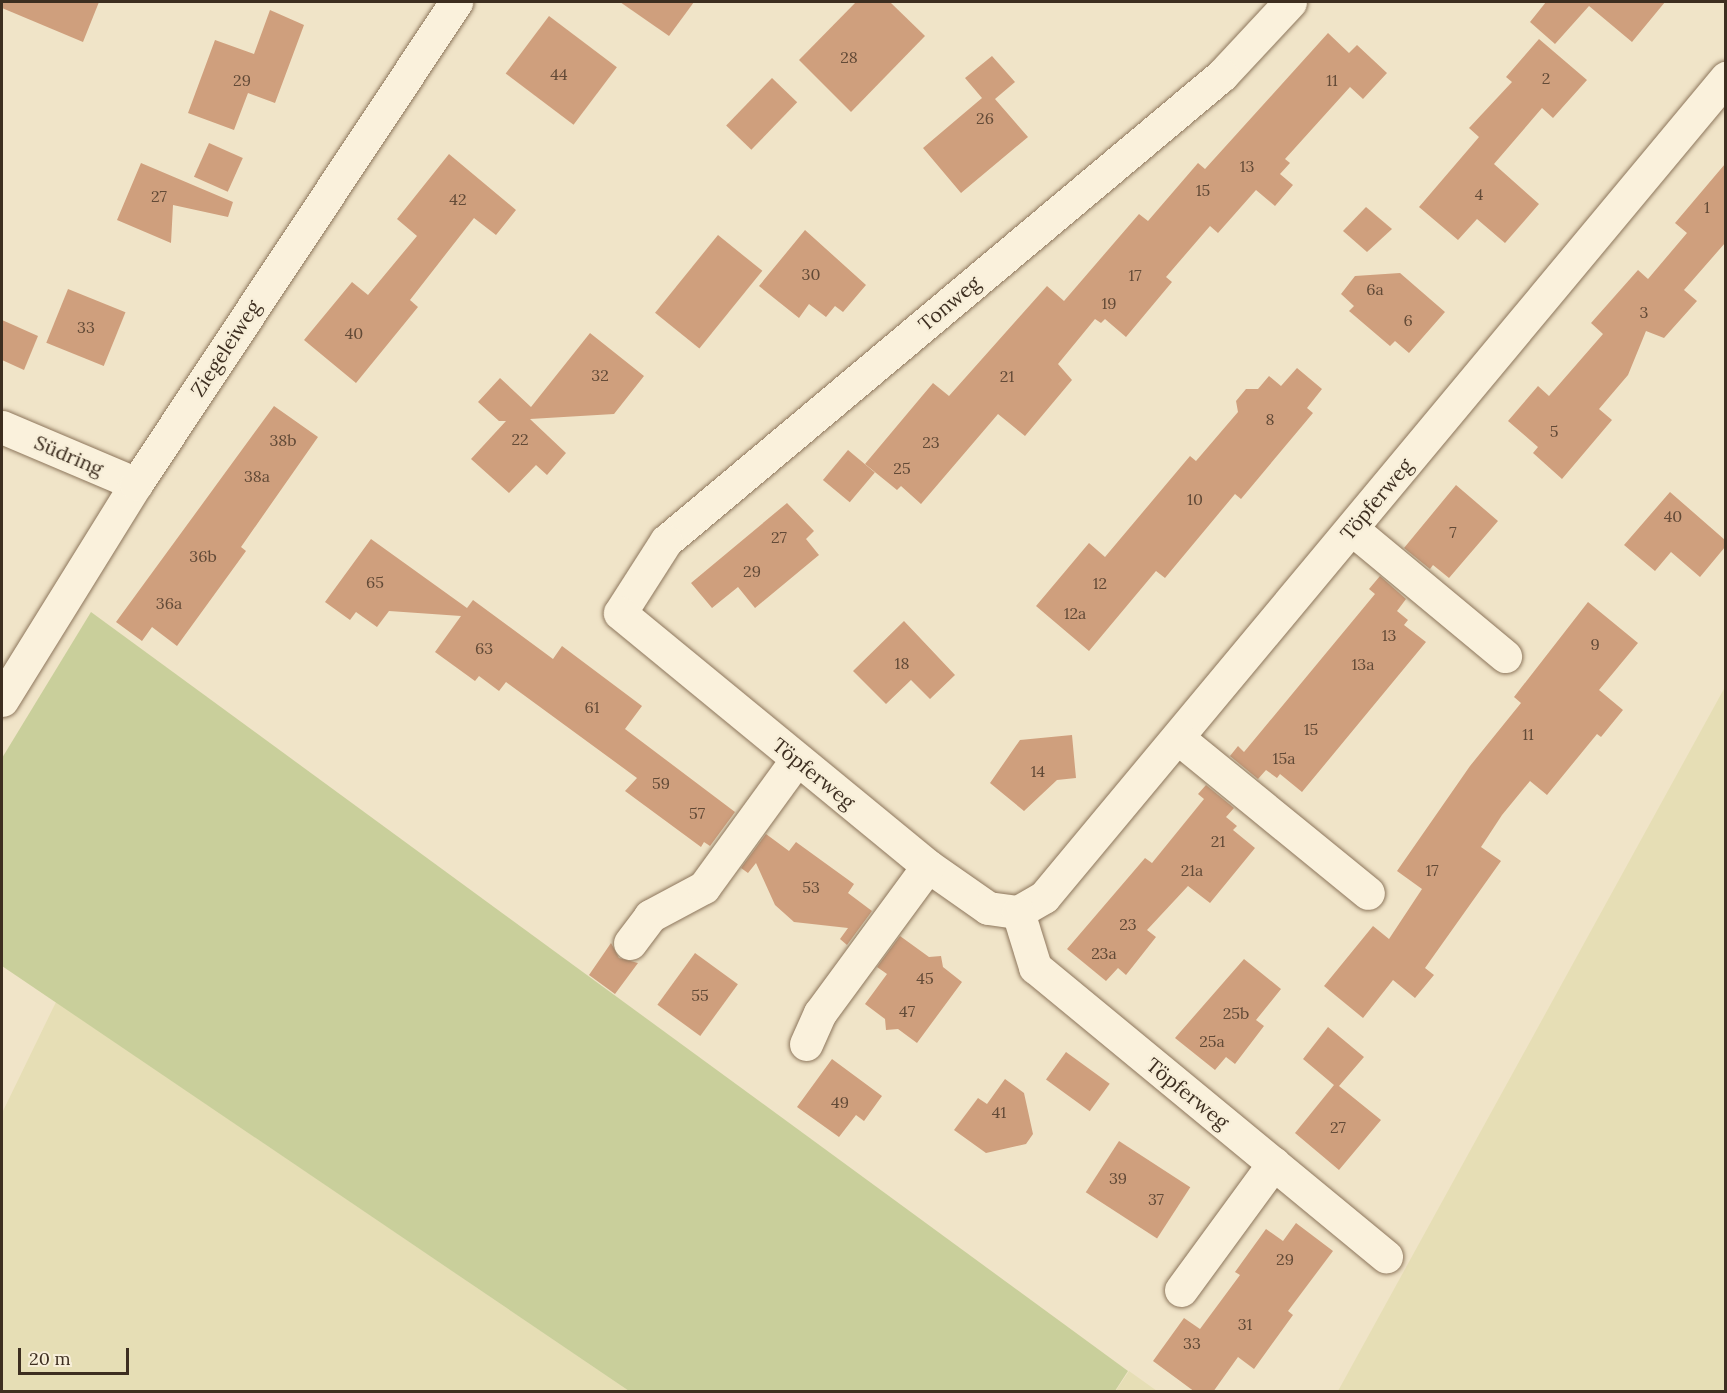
<!DOCTYPE html>
<meta charset="utf-8">
<style>
body{margin:0}
#map{position:relative;width:1727px;height:1393px;overflow:hidden;background:#f0e4c8;font-family:Lora,serif}
div>[style]{position:absolute}
.farmland>*{inset:0;background:#e6deb5}
.green>*{inset:0;background:#c9cf9b}
.building>*{inset:0;background:#cf9f7d;transform-origin:0 0}
.roads{filter:drop-shadow(0 0 2px #8d765c) drop-shadow(0 0 2px #8d765c)}
.minor>*{height:33px;margin:-16.5px;padding:0 16.5px;transform-origin:16.5px;border-radius:16.5px;background:#faf1dc}
span{translate:-50% -50%;white-space:nowrap;text-align:center;line-height:1.15;-webkit-text-stroke:4.5px #f7eed8;paint-order:stroke}
.number-label{font-size:16px;color:#624a37}
.number-label span{-webkit-text-stroke-width:0}
.street-label{font-size:20px;color:#3d2e20}
.frame{position:absolute;inset:0;border:3px solid #3d2e20;pointer-events:none}
.scale{position:absolute;left:18px;top:1348px;width:111px;height:27px;box-sizing:border-box;border:3px solid #3d2e20;border-top:0;padding-left:8px;font-size:18px;line-height:21px;white-space:nowrap;color:#3d2e20;-webkit-text-stroke:4px #f7eed8;paint-order:stroke}
</style>
<div id="map">
<div class="farmland">
<div style="clip-path:polygon(1725px 687px,1725px 1391px,1338px 1391px)"></div>
<div style="clip-path:polygon(56px 1002px,629px 1391px,2px 1391px,2px 1113px)"></div>
<div style="clip-path:polygon(1129px 1371px,1157px 1391px,1115px 1392px)"></div>
</div>
<div class="green">
<div style="clip-path:polygon(91px 612px,1128px 1371px,1115px 1391px,629px 1391px,2px 966px,2px 758px)"></div>
</div>
<div class="building">
<div style="clip-path:polygon(2px 2px,99px 2px,83px 42px,2px 8px)"></div>
<div style="clip-path:polygon(620px 2px,694px 2px,669px 36px)"></div>
<div style="clip-path:polygon(856px 2px,890px 2px,925px 36px,851px 112px,799px 60px)"></div>
<div style="clip-path:polygon(1546px 2px,1665px 2px,1632px 42px,1589px 6px,1555px 44px,1530px 22px)"></div>
<div style="clip-path:polygon(270px 10px,304px 25px,275px 103px,248px 93px,234px 130px,188px 113px,215px 40px,254px 54px)"></div>
<div style="left:549px;top:16px;width:85px;height:72px;rotate:37deg"></div>
<div style="clip-path:polygon(1328px 33px,1349px 53px,1357px 45px,1387px 73px,1363px 99px,1350px 87px,1285px 159px,1290px 163px,1280px 174px,1293px 185px,1275px 206px,1256px 190px,1218px 233px,1210px 226px,1166px 277px,1172px 282px,1126px 337px,1105px 319px,1101px 323px,1095px 319px,1058px 364px,1072px 380px,1025px 436px,998px 414px,921px 504px,901px 486px,897px 490px,865px 464px,933px 383px,949px 396px,1047px 286px,1064px 301px,1139px 214px,1148px 221px,1198px 163px,1205px 169px)"></div>
<div style="clip-path:polygon(1539px 39px,1587px 80px,1553px 118px,1542px 108px,1494px 164px,1539px 204px,1505px 243px,1477px 219px,1458px 240px,1419px 207px,1479px 137px,1469px 128px,1512px 82px,1506px 77px)"></div>
<div style="clip-path:polygon(992px 56px,1015px 82px,995px 99px,1028px 137px,961px 193px,923px 148px,982px 98px,965px 78px)"></div>
<div style="left:772px;top:78px;width:35px;height:66px;rotate:44deg"></div>
<div style="left:209px;top:143px;width:37px;height:37px;rotate:24deg"></div>
<div style="clip-path:polygon(449px 154px,516px 210px,496px 235px,474px 218px,410px 300px,418px 307px,356px 383px,304px 340px,352px 282px,368px 295px,417px 236px,397px 219px)"></div>
<div style="clip-path:polygon(141px 163px,233px 202px,228px 217px,173px 205px,171px 243px,117px 220px)"></div>
<div style="clip-path:polygon(1725px 164px,1725px 243px,1684px 290px,1697px 301px,1664px 338px,1646px 331px,1628px 375px,1599px 409px,1612px 420px,1562px 479px,1533px 453px,1538px 447px,1508px 421px,1538px 386px,1549px 396px,1603px 334px,1591px 323px,1638px 270px,1648px 279px,1687px 233px,1675px 223px)"></div>
<div style="clip-path:polygon(1366px 207px,1392px 229px,1367px 252px,1343px 231px)"></div>
<div style="clip-path:polygon(805px 230px,866px 285px,843px 312px,835px 306px,826px 317px,809px 304px,799px 318px,759px 286px)"></div>
<div style="left:718px;top:235px;width:57px;height:100px;rotate:39deg"></div>
<div style="clip-path:polygon(1400px 273px,1445px 312px,1409px 353px,1395px 341px,1390px 346px,1349px 311px,1354px 306px,1341px 294px,1355px 276px)"></div>
<div style="left:68px;top:289px;width:62px;height:58px;rotate:22deg"></div>
<div style="clip-path:polygon(2px 320px,38px 336px,24px 370px,2px 360px)"></div>
<div style="clip-path:polygon(590px 333px,644px 376px,614px 414px,530px 419px,566px 453px,547px 475px,536px 465px,509px 493px,471px 459px,506px 421px,499px 421px,478px 402px,500px 378px,531px 407px)"></div>
<div style="clip-path:polygon(1297px 368px,1322px 389px,1307px 408px,1313px 413px,1241px 499px,1235px 494px,1165px 578px,1156px 571px,1089px 651px,1036px 606px,1089px 543px,1105px 557px,1190px 456px,1196px 461px,1238px 412px,1236px 401px,1246px 389px,1258px 389px,1269px 376px,1281px 386px)"></div>
<div style="clip-path:polygon(274px 406px,318px 437px,241px 547px,246px 551px,177px 646px,152px 627px,142px 641px,116px 622px)"></div>
<div style="left:848px;top:450px;width:35px;height:39px;rotate:40deg"></div>
<div style="clip-path:polygon(1456px 485px,1498px 521px,1449px 578px,1433px 565px,1430px 569px,1404px 548px)"></div>
<div style="clip-path:polygon(1670px 492px,1725px 540px,1725px 547px,1700px 577px,1671px 552px,1655px 571px,1624px 545px)"></div>
<div style="clip-path:polygon(787px 503px,814px 531px,806px 539px,819px 555px,755px 608px,738px 587px,712px 608px,691px 583px)"></div>
<div style="clip-path:polygon(371px 539px,467px 608px,473px 600px,553px 659px,562px 646px,642px 706px,625px 729px,735px 812px,710px 846px,704px 842px,701px 847px,625px 791px,637px 778px,506px 682px,499px 691px,479px 676px,475px 681px,435px 652px,461px 616px,389px 611px,377px 627px,356px 612px,350px 620px,325px 602px)"></div>
<div style="clip-path:polygon(1380px 576px,1406px 599px,1397px 611px,1408px 620px,1404px 625px,1426px 642px,1302px 792px,1280px 774px,1277px 778px,1266px 770px,1258px 779px,1230px 756px,1238px 746px,1244px 752px,1375px 594px,1369px 589px)"></div>
<div style="clip-path:polygon(1588px 602px,1638px 643px,1599px 690px,1623px 710px,1601px 737px,1597px 734px,1547px 795px,1530px 781px,1502px 815px,1481px 847px,1501px 861px,1425px 968px,1434px 975px,1415px 998px,1393px 980px,1363px 1018px,1324px 986px,1373px 926px,1389px 939px,1422px 889px,1397px 871px,1470px 766px,1521px 703px,1514px 697px)"></div>
<div style="clip-path:polygon(904px 621px,955px 675px,930px 699px,911px 680px,886px 704px,853px 671px)"></div>
<div style="clip-path:polygon(1072px 735px,1076px 778px,1057px 780px,1024px 811px,990px 783px,1020px 740px)"></div>
<div style="clip-path:polygon(1206px 785px,1234px 808px,1226px 817px,1237px 826px,1233px 830px,1255px 848px,1210px 903px,1188px 886px,1147px 930px,1156px 937px,1126px 975px,1118px 968px,1106px 981px,1067px 949px,1145px 858px,1152px 863px,1204px 799px,1198px 794px)"></div>
<div style="clip-path:polygon(766px 834px,789px 851px,796px 842px,854px 884px,848px 893px,872px 911px,847px 945px,840px 939px,848px 928px,794px 922px,775px 905px,756px 863px,748px 873px,741px 868px)"></div>
<div style="clip-path:polygon(900px 936px,929px 957px,941px 956px,943px 967px,962px 982px,917px 1043px,898px 1029px,886px 1030px,885px 1019px,865px 1004px,887px 974px,877px 967px)"></div>
<div style="clip-path:polygon(611px 943px,619px 958px,638px 963px,615px 994px,589px 975px)"></div>
<div style="left:695px;top:953px;width:53px;height:64px;rotate:36deg"></div>
<div style="clip-path:polygon(1244px 959px,1281px 989px,1256px 1020px,1264px 1026px,1235px 1064px,1226px 1057px,1215px 1070px,1175px 1038px)"></div>
<div style="clip-path:polygon(1328px 1027px,1364px 1057px,1339px 1086px,1381px 1120px,1339px 1170px,1295px 1133px,1334px 1085px,1303px 1059px)"></div>
<div style="left:1066px;top:1052px;width:54px;height:34px;rotate:36deg"></div>
<div style="clip-path:polygon(832px 1059px,882px 1096px,864px 1121px,856px 1115px,839px 1137px,797px 1107px)"></div>
<div style="clip-path:polygon(1005px 1079px,1024px 1093px,1033px 1134px,1026px 1144px,986px 1153px,954px 1130px,978px 1098px,987px 1104px)"></div>
<div style="left:1119px;top:1141px;width:85px;height:61px;rotate:33deg"></div>
<div style="clip-path:polygon(1296px 1223px,1333px 1251px,1288px 1311px,1293px 1315px,1254px 1369px,1238px 1357px,1213px 1392px,1195px 1392px,1153px 1361px,1184px 1318px,1200px 1329px,1240px 1275px,1235px 1272px,1266px 1229px,1283px 1241px)"></div>
</div>
<div class="roads">
<div class="minor">
<div style="left:1290px;top:2px;width:100px;rotate:133deg"></div>
<div style="left:1222px;top:75px;width:725px;rotate:140.03deg"></div>
<div style="left:666px;top:541px;width:85px;rotate:122.6deg"></div>
<div style="left:620px;top:613px;width:399px;rotate:39.4deg"></div>
<div style="left:928px;top:866px;width:73px;rotate:35deg"></div>
<div style="left:988px;top:908px;width:30px;rotate:8deg"></div>
<div style="left:1018px;top:912px;width:30px;rotate:-30deg"></div>
<div style="left:1044px;top:897px;width:1066px;rotate:-50.22deg"></div>
<div style="left:2px;top:427px;width:146px;rotate:23deg"></div>
<div style="left:1352px;top:529px;width:199px;rotate:39.7deg"></div>
<div style="left:2px;top:700px;width:254px;rotate:-58.2deg"></div>
<div style="left:136px;top:484px;width:579px;rotate:-56.42deg"></div>
<div style="left:1178px;top:738px;width:245px;rotate:39.2deg"></div>
<div style="left:1018px;top:912px;width:58px;rotate:72.8deg"></div>
<div style="left:1035px;top:967px;width:455px;rotate:39.5deg"></div>
<div style="left:630px;top:943px;width:34px;rotate:-53deg"></div>
<div style="left:650px;top:916px;width:61px;rotate:-28.2deg"></div>
<div style="left:704px;top:887px;width:158px;rotate:-54deg"></div>
<div style="left:806px;top:1044px;width:34px;rotate:-66deg"></div>
<div style="left:820px;top:1013px;width:182px;rotate:-53.7deg"></div>
<div style="left:1181px;top:1290px;width:157px;rotate:-53.8deg"></div>
</div>
</div>
<div class="number-label">
<span style="left:849px;top:57px">28</span>
<span style="left:559px;top:74px">44</span>
<span style="left:1546px;top:78px">2</span>
<span style="left:242px;top:80px">29</span>
<span style="left:1332px;top:80px">11</span>
<span style="left:985px;top:118px">26</span>
<span style="left:1247px;top:166px">13</span>
<span style="left:1203px;top:190px">15</span>
<span style="left:1479px;top:194px">4</span>
<span style="left:159px;top:196px">27</span>
<span style="left:458px;top:199px">42</span>
<span style="left:1707px;top:207px">1</span>
<span style="left:811px;top:274px">30</span>
<span style="left:1135px;top:275px">17</span>
<span style="left:1375px;top:289px">6a</span>
<span style="left:1109px;top:303px">19</span>
<span style="left:1644px;top:312px">3</span>
<span style="left:1408px;top:320px">6</span>
<span style="left:86px;top:327px">33</span>
<span style="left:354px;top:333px">40</span>
<span style="left:600px;top:375px">32</span>
<span style="left:1007px;top:376px">21</span>
<span style="left:1270px;top:419px">8</span>
<span style="left:1554px;top:431px">5</span>
<span style="left:520px;top:439px">22</span>
<span style="left:283px;top:440px">38b</span>
<span style="left:931px;top:442px">23</span>
<span style="left:902px;top:468px">25</span>
<span style="left:257px;top:476px">38a</span>
<span style="left:1195px;top:499px">10</span>
<span style="left:1673px;top:516px">40</span>
<span style="left:1453px;top:532px">7</span>
<span style="left:779px;top:537px">27</span>
<span style="left:203px;top:556px">36b</span>
<span style="left:752px;top:571px">29</span>
<span style="left:375px;top:582px">65</span>
<span style="left:1100px;top:583px">12</span>
<span style="left:169px;top:603px">36a</span>
<span style="left:1075px;top:613px">12a</span>
<span style="left:1389px;top:635px">13</span>
<span style="left:1595px;top:644px">9</span>
<span style="left:484px;top:648px">63</span>
<span style="left:902px;top:663px">18</span>
<span style="left:1363px;top:664px">13a</span>
<span style="left:592px;top:707px">61</span>
<span style="left:1311px;top:729px">15</span>
<span style="left:1528px;top:734px">11</span>
<span style="left:1284px;top:758px">15a</span>
<span style="left:1038px;top:771px">14</span>
<span style="left:661px;top:783px">59</span>
<span style="left:697px;top:813px">57</span>
<span style="left:1218px;top:841px">21</span>
<span style="left:1192px;top:870px">21a</span>
<span style="left:1432px;top:870px">17</span>
<span style="left:811px;top:887px">53</span>
<span style="left:1128px;top:924px">23</span>
<span style="left:1104px;top:953px">23a</span>
<span style="left:925px;top:978px">45</span>
<span style="left:700px;top:995px">55</span>
<span style="left:907px;top:1011px">47</span>
<span style="left:1236px;top:1013px">25b</span>
<span style="left:1212px;top:1041px">25a</span>
<span style="left:840px;top:1102px">49</span>
<span style="left:999px;top:1112px">41</span>
<span style="left:1338px;top:1127px">27</span>
<span style="left:1118px;top:1178px">39</span>
<span style="left:1156px;top:1199px">37</span>
<span style="left:1285px;top:1259px">29</span>
<span style="left:1245px;top:1324px">31</span>
<span style="left:1192px;top:1343px">33</span>
</div>
<div class="street-label">
<span style="left:949px;top:303px;rotate:-40deg">Tonweg</span>
<span style="left:225px;top:348px;rotate:-57deg">Ziegeleiweg</span>
<span style="left:69px;top:455px;rotate:23deg">Südring</span>
<span style="left:1376px;top:499px;rotate:-50deg">Töpferweg</span>
<span style="left:814px;top:773px;rotate:39deg">Töpferweg</span>
<span style="left:1188px;top:1093px;rotate:39deg">Töpferweg</span>
</div>
<div class="frame"></div>
<div class="scale">20 m</div>
</div>
